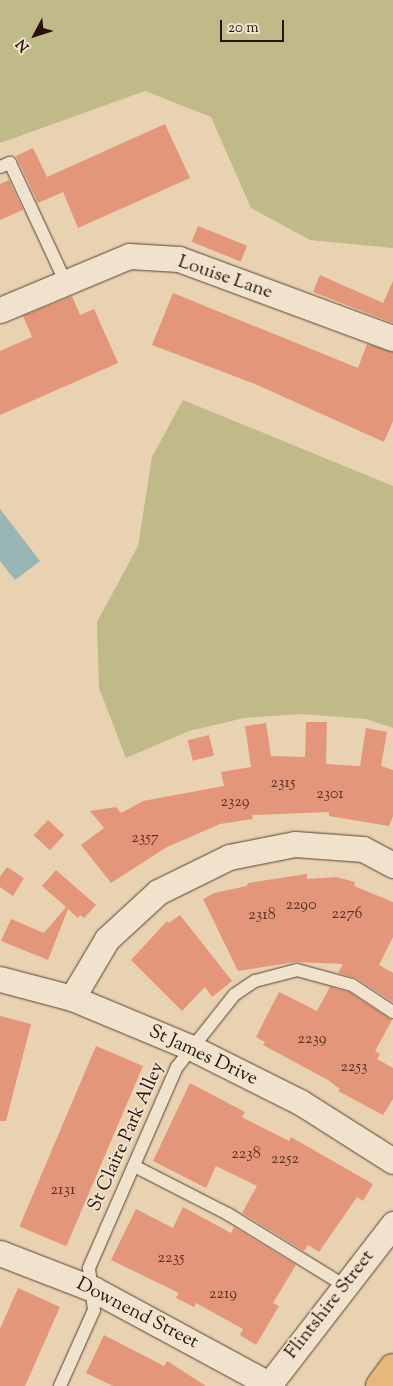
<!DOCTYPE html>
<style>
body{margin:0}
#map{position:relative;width:393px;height:1386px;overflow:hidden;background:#e9d2b2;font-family:"Sorts Mill Goudy",serif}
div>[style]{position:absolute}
.green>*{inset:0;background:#bfba87}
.water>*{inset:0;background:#9ab5b6}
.building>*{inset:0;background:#e4967a;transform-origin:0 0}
.roads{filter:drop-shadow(0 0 1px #594130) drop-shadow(0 0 1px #594130)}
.lane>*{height:12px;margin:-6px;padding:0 6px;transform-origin:6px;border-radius:6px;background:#f1e2cd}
.street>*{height:25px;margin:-12.5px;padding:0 12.5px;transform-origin:12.5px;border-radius:12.5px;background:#f1e2cd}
.primary>*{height:28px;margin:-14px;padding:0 14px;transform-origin:14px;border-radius:14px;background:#e4b979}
span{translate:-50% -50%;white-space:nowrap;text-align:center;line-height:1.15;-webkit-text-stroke:4px #f1e2cd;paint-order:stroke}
.number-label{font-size:16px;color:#583222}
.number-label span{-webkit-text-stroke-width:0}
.street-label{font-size:19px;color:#291105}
.north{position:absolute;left:10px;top:10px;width:50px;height:50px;-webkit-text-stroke:4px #f1e2cd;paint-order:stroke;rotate:230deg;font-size:14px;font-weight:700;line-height:20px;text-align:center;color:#291105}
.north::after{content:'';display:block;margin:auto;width:18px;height:22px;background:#291105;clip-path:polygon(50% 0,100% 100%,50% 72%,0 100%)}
.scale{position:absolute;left:220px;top:20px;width:64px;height:22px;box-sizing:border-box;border:2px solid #291105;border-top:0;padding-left:6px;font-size:15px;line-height:18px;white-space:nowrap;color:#291105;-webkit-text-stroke:4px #f1e2cd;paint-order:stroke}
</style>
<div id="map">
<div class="green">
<div style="clip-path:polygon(0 0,393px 0,393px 248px,310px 240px,251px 208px,211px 117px,145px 91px,0 143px)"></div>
<div style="clip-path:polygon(183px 400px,393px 486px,393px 728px,366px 719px,302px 714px,244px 718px,189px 731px,126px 758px,99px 688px,97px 622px,138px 546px,152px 457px)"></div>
</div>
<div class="water">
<div style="clip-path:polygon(0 509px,40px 561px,15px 580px,0 561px)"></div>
</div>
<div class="building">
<div style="clip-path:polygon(165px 124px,190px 178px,78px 228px,63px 192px,38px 203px,16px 156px,33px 148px,47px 177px)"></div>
<div style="clip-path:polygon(9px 180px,23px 210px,0 220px,0 184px)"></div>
<div style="left:198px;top:226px;width:53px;height:17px;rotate:22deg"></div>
<div style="clip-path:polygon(320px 275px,383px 303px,393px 281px,393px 323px,313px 292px)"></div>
<div style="clip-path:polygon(173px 293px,358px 368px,367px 344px,393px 352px,393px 421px,384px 442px,255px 384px,152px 345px)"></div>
<div style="clip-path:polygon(72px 296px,80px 315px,94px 309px,118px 363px,0 415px,0 351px,32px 337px,23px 316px)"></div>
<div style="clip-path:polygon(306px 722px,327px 722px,326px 764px,360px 766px,366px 728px,387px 732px,381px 766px,393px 770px,393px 816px,389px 826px,329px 816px,329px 812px,252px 815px,253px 819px,220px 824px,167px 847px,111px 883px,81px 845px,104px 828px,90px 811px,116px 807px,121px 813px,143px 801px,224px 786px,221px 772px,251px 767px,245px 726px,266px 723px,271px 756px,305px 757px)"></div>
<div style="left:209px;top:735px;width:21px;height:22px;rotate:76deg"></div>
<div style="left:48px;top:820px;width:22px;height:21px;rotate:43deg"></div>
<div style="clip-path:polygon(7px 867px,24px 878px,13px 896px,0 887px,0 877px)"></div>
<div style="clip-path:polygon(56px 870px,96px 905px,84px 918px,80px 915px,78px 918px,68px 909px,48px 960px,1px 941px,11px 919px,44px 933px,66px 907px,42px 886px)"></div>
<div style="clip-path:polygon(307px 874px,307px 879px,336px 877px,355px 882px,354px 886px,393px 902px,393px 937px,379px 965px,393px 973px,393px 1002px,356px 978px,338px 973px,343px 964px,295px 962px,238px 971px,203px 899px,214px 893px,247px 886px,248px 883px)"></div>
<div style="clip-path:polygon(180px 915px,232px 981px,212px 997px,205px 987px,182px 1011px,131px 960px,167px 921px,169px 923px)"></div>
<div style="clip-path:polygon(330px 987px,349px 992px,392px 1020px,375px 1051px,380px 1054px,377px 1059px,393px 1068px,393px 1099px,383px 1115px,338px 1091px,340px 1089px,328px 1080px,263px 1045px,265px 1042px,256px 1037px,279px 992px,317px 1011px)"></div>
<div style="clip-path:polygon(0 1016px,31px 1024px,6px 1121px,0 1121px)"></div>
<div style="left:96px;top:1046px;width:51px;height:196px;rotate:23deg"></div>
<div style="clip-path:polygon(190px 1083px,245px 1112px,242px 1117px,289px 1141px,291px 1137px,373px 1184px,363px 1201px,357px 1197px,319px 1252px,308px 1245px,304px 1251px,242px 1213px,257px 1186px,216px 1166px,206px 1188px,153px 1161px)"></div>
<div style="clip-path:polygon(183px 1207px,231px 1233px,234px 1227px,296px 1265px,273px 1303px,279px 1306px,256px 1345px,240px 1335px,243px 1329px,196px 1303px,194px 1307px,176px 1298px,179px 1293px,111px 1260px,136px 1209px,173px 1228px)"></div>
<div style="clip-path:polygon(18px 1288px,60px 1307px,25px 1386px,0 1386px,0 1329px)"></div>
<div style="clip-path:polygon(104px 1335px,164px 1366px,167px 1361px,206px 1386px,113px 1386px,86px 1373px)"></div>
</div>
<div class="roads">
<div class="lane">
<div style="left:0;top:167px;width:11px;rotate:-22deg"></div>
<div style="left:10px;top:163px;width:132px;rotate:65deg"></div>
<div style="left:134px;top:1166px;width:106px;rotate:27.1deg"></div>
<div style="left:228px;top:1214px;width:137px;rotate:31.6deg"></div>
<div style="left:60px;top:1386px;width:83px;rotate:-65.9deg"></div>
<div style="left:94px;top:1310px;width:42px;rotate:-96.8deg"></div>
<div style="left:89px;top:1268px;width:219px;rotate:-66.4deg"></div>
<div style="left:177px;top:1067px;width:92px;rotate:-51.6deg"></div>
<div style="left:234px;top:995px;width:25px;rotate:-34deg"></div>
<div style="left:255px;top:981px;width:43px;rotate:-14.7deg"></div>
<div style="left:297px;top:970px;width:57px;rotate:15.3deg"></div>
<div style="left:352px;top:985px;width:49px;rotate:33.4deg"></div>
</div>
<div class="street">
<div style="left:0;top:310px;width:140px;rotate:-22.7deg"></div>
<div style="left:129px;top:256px;width:50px;rotate:3.4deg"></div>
<div style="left:179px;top:259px;width:228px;rotate:20.3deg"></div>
<div style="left:0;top:979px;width:74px;rotate:14.8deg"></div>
<div style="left:72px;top:998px;width:130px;rotate:22.6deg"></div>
<div style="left:192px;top:1048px;width:121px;rotate:26.6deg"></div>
<div style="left:300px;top:1102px;width:110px;rotate:32.4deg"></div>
<div style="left:72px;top:998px;width:69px;rotate:-59.3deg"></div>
<div style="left:107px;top:939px;width:69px;rotate:-42.7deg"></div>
<div style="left:158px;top:892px;width:79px;rotate:-26.2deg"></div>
<div style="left:229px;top:857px;width:67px;rotate:-11.1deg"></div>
<div style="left:295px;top:844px;width:68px;rotate:4.2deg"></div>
<div style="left:363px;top:849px;width:34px;rotate:28deg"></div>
<div style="left:0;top:1253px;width:100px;rotate:21.2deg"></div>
<div style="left:93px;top:1289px;width:200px;rotate:28.4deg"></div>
<div style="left:268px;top:1386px;width:205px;rotate:-52.3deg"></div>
</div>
<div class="primary">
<div style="left:380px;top:1386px;width:22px;rotate:-54deg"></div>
</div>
</div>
<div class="number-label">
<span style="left:283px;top:784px">2315</span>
<span style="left:330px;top:795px">2301</span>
<span style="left:235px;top:803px">2329</span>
<span style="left:145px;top:839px">2357</span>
<span style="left:301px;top:906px">2290</span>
<span style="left:347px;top:915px">2276</span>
<span style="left:262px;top:916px">2318</span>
<span style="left:312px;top:1040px">2239</span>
<span style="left:354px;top:1068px">2253</span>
<span style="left:246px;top:1155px">2238</span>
<span style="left:285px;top:1160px">2252</span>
<span style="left:63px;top:1191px">2131</span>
<span style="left:171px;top:1259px">2235</span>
<span style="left:223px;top:1295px">2219</span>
</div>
<div class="street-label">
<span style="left:225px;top:278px;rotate:19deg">Louise Lane</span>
<span style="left:203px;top:1056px;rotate:25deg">St James Drive</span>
<span style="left:127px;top:1137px;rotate:-66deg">St Claire Park Alley</span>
<span style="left:330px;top:1305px;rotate:-52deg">Flintshire Street</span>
<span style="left:137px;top:1314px;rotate:27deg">Downend Street</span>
</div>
<div class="north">N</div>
<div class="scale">20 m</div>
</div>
